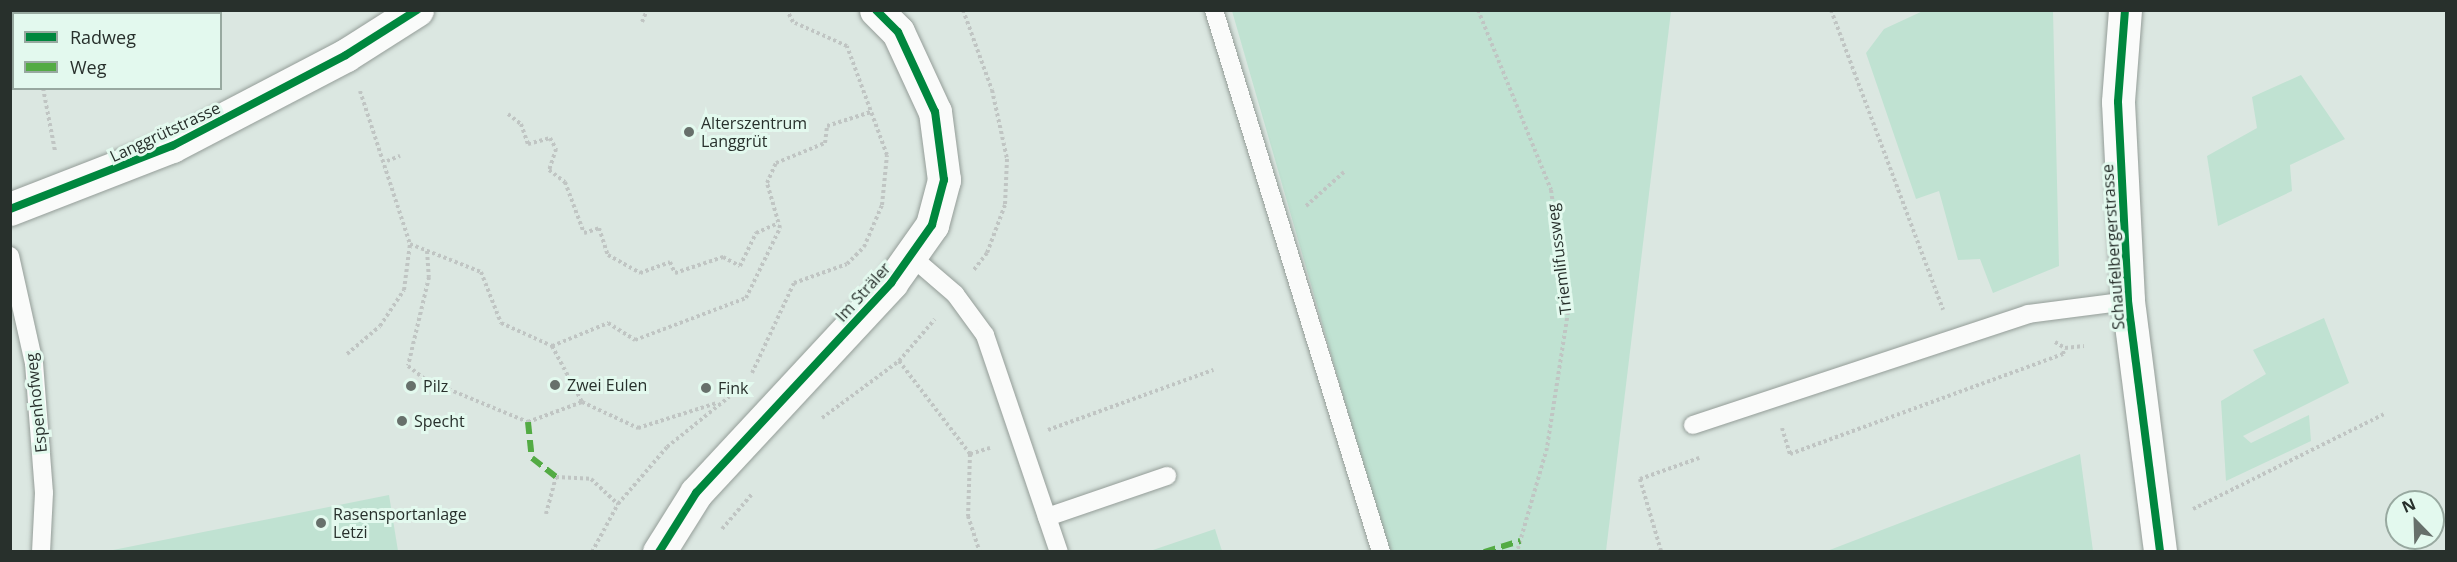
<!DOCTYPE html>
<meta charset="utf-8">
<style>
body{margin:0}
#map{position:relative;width:2457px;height:562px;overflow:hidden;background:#dbe7e1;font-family:"Open Sans",sans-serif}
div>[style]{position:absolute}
.green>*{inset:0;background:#c0e2d2}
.path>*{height:4px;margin-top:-2px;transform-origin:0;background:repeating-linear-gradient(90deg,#c0c5c3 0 3px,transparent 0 6px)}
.roads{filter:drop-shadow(0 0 2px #949d98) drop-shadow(0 0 2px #949d98)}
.service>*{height:18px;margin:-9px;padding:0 9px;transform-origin:9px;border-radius:9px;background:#fafbfa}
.minor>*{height:33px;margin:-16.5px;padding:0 16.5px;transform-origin:16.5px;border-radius:16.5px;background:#fafbfa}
.tertiary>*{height:33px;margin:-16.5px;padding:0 16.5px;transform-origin:16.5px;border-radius:16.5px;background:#fafbfa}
.quiet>*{height:6px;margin-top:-3px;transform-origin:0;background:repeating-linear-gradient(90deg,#53ab44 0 12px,transparent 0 18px)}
.cycleway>*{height:8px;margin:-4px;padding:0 4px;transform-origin:4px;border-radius:4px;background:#00873e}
.dots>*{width:16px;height:16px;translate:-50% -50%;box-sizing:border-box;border:3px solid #e3f9ee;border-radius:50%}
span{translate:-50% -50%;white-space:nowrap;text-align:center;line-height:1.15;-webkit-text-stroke:6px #e3f9ee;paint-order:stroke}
.poi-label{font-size:16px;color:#28302c}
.left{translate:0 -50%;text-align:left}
.street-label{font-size:16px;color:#28302c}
.frame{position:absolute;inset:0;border:12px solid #28302c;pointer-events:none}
.legend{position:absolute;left:12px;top:12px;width:210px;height:78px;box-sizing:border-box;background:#e3f9ee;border:2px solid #98a9a0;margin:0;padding:8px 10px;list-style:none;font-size:18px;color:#28302c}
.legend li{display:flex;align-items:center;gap:12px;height:30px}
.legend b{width:30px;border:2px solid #98a9a0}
.north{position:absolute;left:2385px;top:490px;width:60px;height:60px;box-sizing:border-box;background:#e3f9ee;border:2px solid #98a9a0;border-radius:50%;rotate:337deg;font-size:16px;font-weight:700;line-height:24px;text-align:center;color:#28302c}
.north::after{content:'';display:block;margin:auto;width:21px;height:27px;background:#67706b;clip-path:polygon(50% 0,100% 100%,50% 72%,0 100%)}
</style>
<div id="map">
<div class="green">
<div style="clip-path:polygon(1925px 10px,2053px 11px,2059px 266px,1993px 293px,1980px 259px,1958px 260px,1939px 191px,1916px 199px,1866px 53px,1884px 29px)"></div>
<div style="clip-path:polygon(1232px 11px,1671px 11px,1606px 551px,1388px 551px)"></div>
<div style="clip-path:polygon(2301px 75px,2345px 139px,2290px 165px,2292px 191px,2218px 226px,2207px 156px,2257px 128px,2252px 97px)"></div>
<div style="clip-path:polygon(2324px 318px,2349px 383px,2243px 436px,2251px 443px,2309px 415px,2311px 441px,2226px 481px,2221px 401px,2266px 374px,2253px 350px)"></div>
<div style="clip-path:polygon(2080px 454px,2093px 551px,1827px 551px)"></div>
<div style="clip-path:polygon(389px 495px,398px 551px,108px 551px)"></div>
<div style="clip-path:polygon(1215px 529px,1222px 551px,1150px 551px)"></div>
</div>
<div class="path">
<div style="left:29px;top:10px;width:4px;rotate:90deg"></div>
<div style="left:102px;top:10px;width:4px;rotate:76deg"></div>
<div style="left:963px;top:10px;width:85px;rotate:70.1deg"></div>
<div style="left:992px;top:90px;width:71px;rotate:77.7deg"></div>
<div style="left:1007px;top:159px;width:46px;rotate:92.5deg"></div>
<div style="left:1005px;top:205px;width:51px;rotate:110.6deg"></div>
<div style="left:987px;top:253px;width:23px;rotate:128deg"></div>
<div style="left:1478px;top:10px;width:194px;rotate:67.9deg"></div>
<div style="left:1551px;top:190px;width:123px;rotate:82.1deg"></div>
<div style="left:1568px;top:312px;width:138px;rotate:98.8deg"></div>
<div style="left:1547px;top:448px;width:108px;rotate:106.1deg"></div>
<div style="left:1831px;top:10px;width:320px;rotate:69.5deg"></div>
<div style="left:62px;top:14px;width:6px;rotate:-39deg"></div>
<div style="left:642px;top:22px;width:13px;rotate:-67deg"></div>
<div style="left:43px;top:88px;width:64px;rotate:79.2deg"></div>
<div style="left:360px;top:91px;width:161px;rotate:71.9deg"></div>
<div style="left:508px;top:114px;width:16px;rotate:38deg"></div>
<div style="left:521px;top:124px;width:21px;rotate:71deg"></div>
<div style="left:528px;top:144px;width:23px;rotate:-15deg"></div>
<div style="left:550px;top:138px;width:13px;rotate:61deg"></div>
<div style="left:556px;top:149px;width:22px;rotate:108deg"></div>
<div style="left:549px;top:170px;width:20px;rotate:37deg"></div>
<div style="left:565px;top:182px;width:54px;rotate:69.6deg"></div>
<div style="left:584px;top:233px;width:16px;rotate:-18deg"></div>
<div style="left:599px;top:228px;width:28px;rotate:72deg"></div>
<div style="left:608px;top:255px;width:37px;rotate:29deg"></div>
<div style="left:640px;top:273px;width:32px;rotate:-20deg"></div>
<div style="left:670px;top:262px;width:12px;rotate:66deg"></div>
<div style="left:675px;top:273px;width:51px;rotate:-18.4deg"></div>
<div style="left:723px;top:257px;width:19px;rotate:28deg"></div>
<div style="left:740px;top:266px;width:37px;rotate:-64deg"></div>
<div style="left:756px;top:233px;width:24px;rotate:-24deg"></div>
<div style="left:387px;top:161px;width:14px;rotate:-21deg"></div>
<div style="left:1306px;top:206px;width:51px;rotate:-41.8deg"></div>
<div style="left:427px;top:251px;width:26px;rotate:86deg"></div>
<div style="left:429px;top:277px;width:91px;rotate:103.3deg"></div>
<div style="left:408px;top:366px;width:23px;rotate:38deg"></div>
<div style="left:426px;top:380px;width:110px;rotate:22.4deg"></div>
<div style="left:528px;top:422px;width:58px;rotate:-20.3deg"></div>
<div style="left:2055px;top:342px;width:12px;rotate:31deg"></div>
<div style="left:552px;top:346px;width:61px;rotate:-22.3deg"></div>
<div style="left:608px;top:323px;width:32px;rotate:32deg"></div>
<div style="left:635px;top:340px;width:119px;rotate:-20.7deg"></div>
<div style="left:746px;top:298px;width:78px;rotate:-64.1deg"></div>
<div style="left:780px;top:228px;width:47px;rotate:-106.1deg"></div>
<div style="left:767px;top:183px;width:22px;rotate:-66deg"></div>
<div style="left:776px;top:163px;width:53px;rotate:-22.2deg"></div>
<div style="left:825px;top:143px;width:17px;rotate:-83deg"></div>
<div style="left:827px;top:126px;width:46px;rotate:-17.7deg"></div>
<div style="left:347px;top:354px;width:43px;rotate:-40.3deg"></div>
<div style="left:380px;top:326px;width:43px;rotate:-56.3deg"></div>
<div style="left:404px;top:290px;width:46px;rotate:-82.6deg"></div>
<div style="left:410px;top:244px;width:76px;rotate:21.5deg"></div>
<div style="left:481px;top:272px;width:55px;rotate:68.6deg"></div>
<div style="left:501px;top:323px;width:56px;rotate:24.3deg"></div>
<div style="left:552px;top:346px;width:64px;rotate:61.8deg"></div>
<div style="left:582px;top:402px;width:62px;rotate:24.9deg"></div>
<div style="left:638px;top:428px;width:83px;rotate:-17.6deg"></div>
<div style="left:899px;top:361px;width:117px;rotate:52.6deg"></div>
<div style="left:970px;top:454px;width:62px;rotate:91.8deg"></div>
<div style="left:968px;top:516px;width:38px;rotate:72deg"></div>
<div style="left:752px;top:373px;width:99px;rotate:-65deg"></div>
<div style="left:794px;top:283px;width:56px;rotate:-19.7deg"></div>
<div style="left:847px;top:264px;width:24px;rotate:-45deg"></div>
<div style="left:864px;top:247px;width:46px;rotate:-66.8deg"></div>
<div style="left:882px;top:205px;width:50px;rotate:-84.3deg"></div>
<div style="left:887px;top:155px;width:116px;rotate:-110.2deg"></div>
<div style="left:847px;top:46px;width:59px;rotate:-156deg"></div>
<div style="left:793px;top:22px;width:13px;rotate:-117deg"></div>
<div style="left:822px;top:418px;width:96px;rotate:-36.5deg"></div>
<div style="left:899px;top:361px;width:55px;rotate:-49.4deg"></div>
<div style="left:1782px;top:428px;width:27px;rotate:73deg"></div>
<div style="left:1790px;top:454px;width:291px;rotate:-20.1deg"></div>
<div style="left:2063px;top:354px;width:6px;rotate:-72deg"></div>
<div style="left:2065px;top:348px;width:19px;rotate:-6deg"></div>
<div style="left:1048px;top:430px;width:176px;rotate:-20deg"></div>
<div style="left:970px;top:454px;width:21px;rotate:-17deg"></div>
<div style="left:2193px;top:509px;width:213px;rotate:-26.4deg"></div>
<div style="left:546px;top:514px;width:38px;rotate:-75deg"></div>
<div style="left:556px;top:477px;width:35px;rotate:3deg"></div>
<div style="left:591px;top:479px;width:37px;rotate:43deg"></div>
<div style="left:722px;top:529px;width:46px;rotate:-49.4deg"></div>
<div style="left:1661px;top:551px;width:75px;rotate:-106.3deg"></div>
<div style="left:1640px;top:479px;width:63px;rotate:-19.6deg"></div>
<div style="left:592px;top:552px;width:55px;rotate:-61.6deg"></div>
<div style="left:618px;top:504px;width:75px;rotate:-49.3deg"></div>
<div style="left:667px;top:447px;width:80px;rotate:-38.9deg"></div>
</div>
<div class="roads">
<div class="service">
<div style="left:1214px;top:10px;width:567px;rotate:72.87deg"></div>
<div style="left:10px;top:256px;width:110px;rotate:77.4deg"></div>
<div style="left:34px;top:363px;width:130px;rotate:85.6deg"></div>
<div style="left:44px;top:493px;width:59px;rotate:92.9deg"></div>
<div style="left:912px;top:257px;width:57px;rotate:40.7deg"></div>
<div style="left:955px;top:294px;width:51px;rotate:53.8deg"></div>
<div style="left:985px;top:335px;width:229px;rotate:71.2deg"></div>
<div style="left:1693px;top:425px;width:353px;rotate:-18.3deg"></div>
<div style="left:2028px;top:314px;width:101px;rotate:-7.4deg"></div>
<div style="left:1047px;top:517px;width:127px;rotate:-18.9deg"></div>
</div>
<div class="minor">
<div style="left:10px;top:209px;width:174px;rotate:-21.3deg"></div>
<div style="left:172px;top:146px;width:196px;rotate:-27.6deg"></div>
<div style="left:346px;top:55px;width:84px;rotate:-32.4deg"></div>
<div style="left:659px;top:552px;width:70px;rotate:-57.9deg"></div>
<div style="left:696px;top:493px;width:287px;rotate:-47.1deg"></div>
<div style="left:891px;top:283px;width:71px;rotate:-54.7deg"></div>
<div style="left:932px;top:225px;width:47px;rotate:-75.1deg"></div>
<div style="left:944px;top:180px;width:69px;rotate:-97.5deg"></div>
<div style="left:935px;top:112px;width:88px;rotate:-114.8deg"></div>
<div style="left:898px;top:32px;width:31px;rotate:-135deg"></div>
</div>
<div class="tertiary">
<div style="left:2125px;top:10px;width:92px;rotate:94.4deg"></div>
<div style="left:2118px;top:102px;width:199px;rotate:87.1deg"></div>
<div style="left:2128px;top:301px;width:253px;rotate:82.7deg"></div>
</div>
</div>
<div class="quiet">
<div style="left:528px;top:422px;width:36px;rotate:84deg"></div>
<div style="left:532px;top:458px;width:31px;rotate:38deg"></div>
<div style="left:1484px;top:552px;width:38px;rotate:-17deg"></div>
</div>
<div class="cycleway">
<div style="left:2125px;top:10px;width:92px;rotate:94.4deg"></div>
<div style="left:2118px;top:102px;width:199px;rotate:87.1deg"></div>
<div style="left:2128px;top:301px;width:253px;rotate:82.7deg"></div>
<div style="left:10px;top:209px;width:174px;rotate:-21.3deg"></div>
<div style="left:172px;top:146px;width:196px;rotate:-27.6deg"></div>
<div style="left:346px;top:55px;width:84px;rotate:-32.4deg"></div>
<div style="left:659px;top:552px;width:70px;rotate:-57.9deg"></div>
<div style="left:696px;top:493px;width:287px;rotate:-47.1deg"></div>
<div style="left:891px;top:283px;width:71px;rotate:-54.7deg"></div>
<div style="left:932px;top:225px;width:47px;rotate:-75.1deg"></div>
<div style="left:944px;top:180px;width:69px;rotate:-97.5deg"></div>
<div style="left:935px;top:112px;width:88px;rotate:-114.8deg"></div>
<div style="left:898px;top:32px;width:31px;rotate:-135deg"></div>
</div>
<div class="dots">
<div style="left:689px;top:132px;background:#67706b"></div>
<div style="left:555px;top:385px;background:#67706b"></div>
<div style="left:411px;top:386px;background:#67706b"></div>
<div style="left:706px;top:388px;background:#67706b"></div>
<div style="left:402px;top:421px;background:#67706b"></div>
<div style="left:321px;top:523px;background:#67706b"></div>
</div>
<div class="poi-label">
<span class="left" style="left:701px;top:132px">Alterszentrum<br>Langgrüt</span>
<span class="left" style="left:567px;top:385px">Zwei Eulen</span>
<span class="left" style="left:423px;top:386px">Pilz</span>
<span class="left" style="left:718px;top:388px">Fink</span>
<span class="left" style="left:414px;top:421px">Specht</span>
<span class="left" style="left:333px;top:523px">Rasensportanlage<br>Letzi</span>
</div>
<div class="street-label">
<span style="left:165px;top:132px;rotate:-25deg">Langgrütstrasse</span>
<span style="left:2113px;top:247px;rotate:-94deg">Schaufelbergerstrasse</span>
<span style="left:1559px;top:259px;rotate:-97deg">Triemlifussweg</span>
<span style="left:863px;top:292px;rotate:-48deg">Im Sträler</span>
<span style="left:36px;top:403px;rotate:-96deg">Espenhofweg</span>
</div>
<div class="frame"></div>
<ul class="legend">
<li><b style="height:8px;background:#00873e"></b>Radweg</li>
<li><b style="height:8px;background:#53ab44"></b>Weg</li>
</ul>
<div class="north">N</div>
</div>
